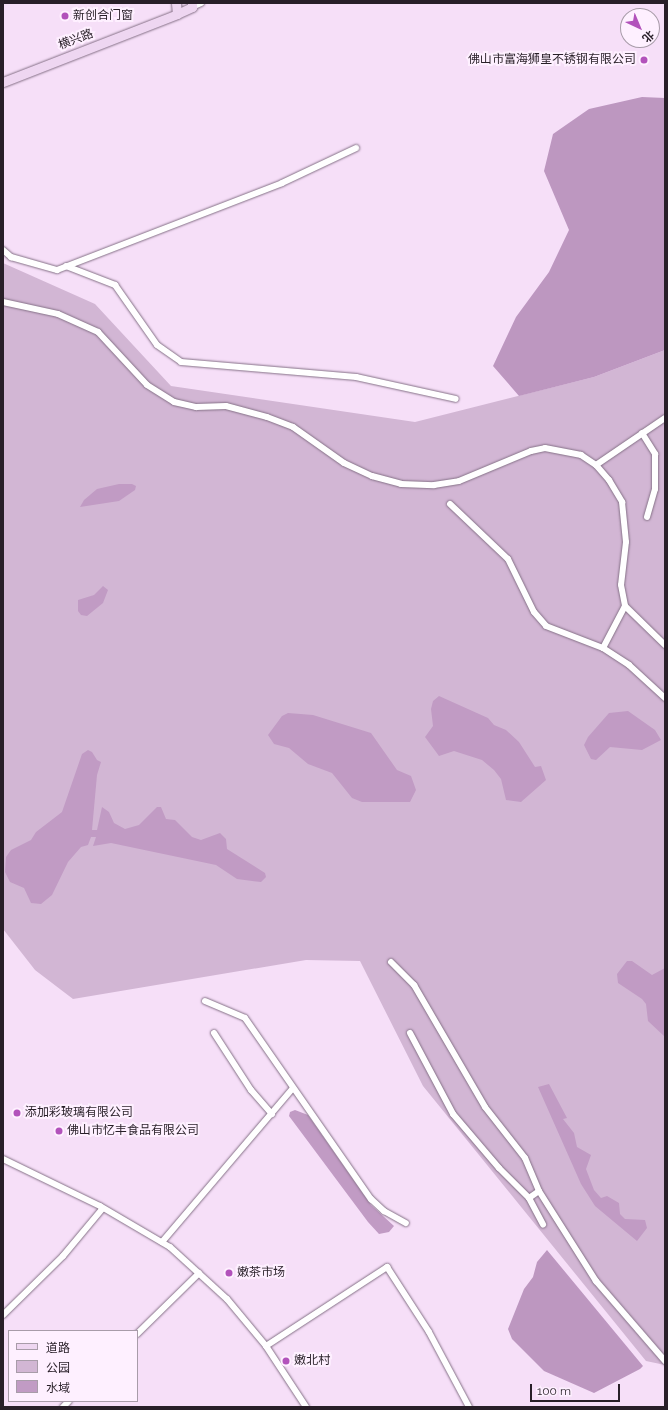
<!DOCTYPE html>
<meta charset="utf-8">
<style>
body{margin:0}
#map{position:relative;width:668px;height:1410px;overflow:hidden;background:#f6dff8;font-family:Raleway,"Noto Sans SC",sans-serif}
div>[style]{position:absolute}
.green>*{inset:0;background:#d2b6d4}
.forest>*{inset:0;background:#bd97c0}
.water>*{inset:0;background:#c19bc4}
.roads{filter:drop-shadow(0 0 1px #857187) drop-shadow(0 0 1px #857187)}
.street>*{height:6px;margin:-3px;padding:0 3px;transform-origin:3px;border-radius:3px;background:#fff}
.secondary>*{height:9px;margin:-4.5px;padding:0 4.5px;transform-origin:4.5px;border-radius:4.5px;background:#eed6f1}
.dots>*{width:11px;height:11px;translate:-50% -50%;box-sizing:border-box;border:2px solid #fef0ff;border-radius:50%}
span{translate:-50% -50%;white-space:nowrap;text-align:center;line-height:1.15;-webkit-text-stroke:4px #fef0ff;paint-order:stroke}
.poi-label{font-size:12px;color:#281f28}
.left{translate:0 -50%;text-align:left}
.right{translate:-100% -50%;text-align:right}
.street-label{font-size:12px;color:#281f28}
.frame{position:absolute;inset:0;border:4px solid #281f28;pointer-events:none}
.legend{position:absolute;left:8px;top:1330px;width:130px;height:72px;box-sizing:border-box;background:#fef0ff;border:1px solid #a89ca9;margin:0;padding:5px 7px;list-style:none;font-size:12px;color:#281f28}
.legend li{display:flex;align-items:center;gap:8px;height:20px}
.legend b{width:20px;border:1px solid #a89ca9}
.north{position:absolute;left:620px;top:8px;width:40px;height:40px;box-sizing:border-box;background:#fef0ff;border:1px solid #a89ca9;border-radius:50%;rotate:136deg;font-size:11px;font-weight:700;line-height:16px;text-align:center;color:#281f28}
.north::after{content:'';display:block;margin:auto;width:14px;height:18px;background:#b252bb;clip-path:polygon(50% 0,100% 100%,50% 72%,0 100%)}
.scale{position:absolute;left:530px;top:1384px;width:90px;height:18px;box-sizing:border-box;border:2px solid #281f28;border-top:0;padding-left:5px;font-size:12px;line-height:14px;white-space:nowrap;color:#281f28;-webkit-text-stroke:3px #fef0ff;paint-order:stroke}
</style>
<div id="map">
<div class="green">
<div style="clip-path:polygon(3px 263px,95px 304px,171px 386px,415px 422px,594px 377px,665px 350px,665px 1365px,646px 1361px,423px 1086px,360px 961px,306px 960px,73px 999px,35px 970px,3px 929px)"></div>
</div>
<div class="forest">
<div style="clip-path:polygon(642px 97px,665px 98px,665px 350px,594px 377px,519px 396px,493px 366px,516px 317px,549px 272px,569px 230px,544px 171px,553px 134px,589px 109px)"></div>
<div style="clip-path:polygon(547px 1250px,643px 1366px,640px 1369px,594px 1393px,544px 1371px,512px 1339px,508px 1329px,524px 1289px,533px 1277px,537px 1262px)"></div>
</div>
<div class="water">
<div style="clip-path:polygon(119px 484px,132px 484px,136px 486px,135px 490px,119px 501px,80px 507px,84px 500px,97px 489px)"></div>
<div style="clip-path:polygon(103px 586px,108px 590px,103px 603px,87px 616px,81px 615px,78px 611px,78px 600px,94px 595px)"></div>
<div style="clip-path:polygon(439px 696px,488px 718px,494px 725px,506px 730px,519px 742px,535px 767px,541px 766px,546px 780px,521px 802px,506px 800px,501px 779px,494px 770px,482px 760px,454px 751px,439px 756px,425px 737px,433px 726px,431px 709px,433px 701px)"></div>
<div style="clip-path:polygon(628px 711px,655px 730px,661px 740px,642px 750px,610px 747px,596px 760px,591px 759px,584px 745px,588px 737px,609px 713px)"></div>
<div style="clip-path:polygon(288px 713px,313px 715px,371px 733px,397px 770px,411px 776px,416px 790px,410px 802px,362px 802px,352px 798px,332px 773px,308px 764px,289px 748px,274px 744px,268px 735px,282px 716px)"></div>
<div style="clip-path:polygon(88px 750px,92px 752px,97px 760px,101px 762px,97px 775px,92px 830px,97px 830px,102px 807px,109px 812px,114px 823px,125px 829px,139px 825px,157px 807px,161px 807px,166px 819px,175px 820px,192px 837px,201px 840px,220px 833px,226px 839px,227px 849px,265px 873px,266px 877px,261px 882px,237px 879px,216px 865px,111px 843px,93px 846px,96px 837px,91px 837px,88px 845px,81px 847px,68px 862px,52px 895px,41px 904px,31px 903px,24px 888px,10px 882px,5px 872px,6px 857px,11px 850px,31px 840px,36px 832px,62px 812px,82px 754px)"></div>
<div style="clip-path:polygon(627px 961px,632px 961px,652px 975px,665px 968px,665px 1037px,648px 1021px,646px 1004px,642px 999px,618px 983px,617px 974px)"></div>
<div style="clip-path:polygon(549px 1084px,567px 1118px,563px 1119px,574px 1133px,577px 1147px,591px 1155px,586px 1169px,594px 1190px,601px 1198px,607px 1196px,619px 1203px,620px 1214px,625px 1219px,645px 1220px,647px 1228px,637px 1241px,595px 1206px,581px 1184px,538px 1087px)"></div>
<div style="clip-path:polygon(295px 1110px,308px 1115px,371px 1205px,394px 1226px,389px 1232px,379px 1234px,368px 1222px,289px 1116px,290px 1112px)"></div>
</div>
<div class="roads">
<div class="street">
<div style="left:192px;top:7px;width:10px;rotate:-24deg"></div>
<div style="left:3px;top:250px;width:11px;rotate:41deg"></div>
<div style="left:11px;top:257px;width:48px;rotate:15.8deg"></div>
<div style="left:57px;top:270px;width:241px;rotate:-21.1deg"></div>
<div style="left:282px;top:183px;width:82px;rotate:-25.3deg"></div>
<div style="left:66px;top:266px;width:53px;rotate:21.2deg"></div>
<div style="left:115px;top:285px;width:73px;rotate:55deg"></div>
<div style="left:157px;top:345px;width:29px;rotate:35deg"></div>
<div style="left:181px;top:362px;width:176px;rotate:4.9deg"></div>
<div style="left:356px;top:377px;width:102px;rotate:12.4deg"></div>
<div style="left:3px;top:302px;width:56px;rotate:12.3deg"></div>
<div style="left:58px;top:314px;width:44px;rotate:24.2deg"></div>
<div style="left:98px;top:332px;width:72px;rotate:47.2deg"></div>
<div style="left:147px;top:385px;width:32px;rotate:32deg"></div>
<div style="left:174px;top:402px;width:23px;rotate:13deg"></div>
<div style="left:196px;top:407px;width:30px;rotate:-2deg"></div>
<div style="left:226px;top:406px;width:42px;rotate:15deg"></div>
<div style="left:267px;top:417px;width:28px;rotate:21deg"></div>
<div style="left:293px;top:427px;width:62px;rotate:35.2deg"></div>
<div style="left:344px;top:463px;width:31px;rotate:25deg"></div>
<div style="left:372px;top:476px;width:30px;rotate:15deg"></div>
<div style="left:401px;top:484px;width:33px;rotate:2deg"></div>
<div style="left:434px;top:485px;width:25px;rotate:-9deg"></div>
<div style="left:459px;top:481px;width:78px;rotate:-22.6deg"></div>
<div style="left:531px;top:451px;width:14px;rotate:-12deg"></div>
<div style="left:545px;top:448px;width:37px;rotate:11deg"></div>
<div style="left:581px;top:455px;width:18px;rotate:34deg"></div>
<div style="left:596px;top:465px;width:20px;rotate:49deg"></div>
<div style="left:609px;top:480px;width:26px;rotate:59deg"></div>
<div style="left:622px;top:502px;width:40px;rotate:84.3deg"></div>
<div style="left:626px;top:542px;width:43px;rotate:96.6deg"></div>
<div style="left:621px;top:585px;width:21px;rotate:79deg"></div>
<div style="left:625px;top:606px;width:56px;rotate:44.3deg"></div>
<div style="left:642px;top:433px;width:25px;rotate:58deg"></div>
<div style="left:655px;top:454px;width:35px;rotate:90deg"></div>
<div style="left:655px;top:489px;width:29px;rotate:106deg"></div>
<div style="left:596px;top:465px;width:83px;rotate:-34.3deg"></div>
<div style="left:450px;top:504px;width:80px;rotate:43.5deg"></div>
<div style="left:508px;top:559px;width:59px;rotate:63.9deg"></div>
<div style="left:534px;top:612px;width:18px;rotate:49deg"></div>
<div style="left:546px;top:626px;width:61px;rotate:21.1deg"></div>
<div style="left:603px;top:648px;width:31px;rotate:33deg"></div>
<div style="left:629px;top:665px;width:49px;rotate:42.5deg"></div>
<div style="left:603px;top:648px;width:47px;rotate:-62.4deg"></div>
<div style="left:391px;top:962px;width:33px;rotate:45deg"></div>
<div style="left:414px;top:985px;width:141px;rotate:59.8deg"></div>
<div style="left:485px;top:1107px;width:65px;rotate:51.9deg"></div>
<div style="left:525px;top:1158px;width:36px;rotate:67deg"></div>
<div style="left:539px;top:1191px;width:107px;rotate:57.7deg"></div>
<div style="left:596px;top:1281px;width:106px;rotate:49.2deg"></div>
<div style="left:205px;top:1001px;width:43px;rotate:23deg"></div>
<div style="left:245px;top:1018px;width:221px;rotate:55.2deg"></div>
<div style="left:371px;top:1199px;width:18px;rotate:43deg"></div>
<div style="left:384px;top:1211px;width:25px;rotate:29deg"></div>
<div style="left:214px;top:1033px;width:68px;rotate:57deg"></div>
<div style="left:251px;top:1090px;width:32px;rotate:49deg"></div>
<div style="left:410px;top:1033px;width:92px;rotate:62deg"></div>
<div style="left:453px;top:1114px;width:71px;rotate:49.6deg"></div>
<div style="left:499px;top:1168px;width:42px;rotate:45deg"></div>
<div style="left:529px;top:1198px;width:12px;rotate:-35deg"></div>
<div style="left:3px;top:1159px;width:108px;rotate:25.9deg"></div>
<div style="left:100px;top:1206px;width:81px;rotate:30.4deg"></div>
<div style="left:170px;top:1247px;width:77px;rotate:42.4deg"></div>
<div style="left:227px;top:1299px;width:61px;rotate:50.3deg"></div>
<div style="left:266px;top:1346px;width:73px;rotate:56.7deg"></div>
<div style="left:529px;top:1198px;width:30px;rotate:62deg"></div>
<div style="left:162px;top:1242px;width:202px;rotate:-49.6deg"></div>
<div style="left:3px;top:1315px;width:84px;rotate:-44.5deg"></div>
<div style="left:63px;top:1256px;width:62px;rotate:-50.2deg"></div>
<div style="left:137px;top:1334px;width:87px;rotate:-44.5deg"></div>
<div style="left:266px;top:1346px;width:145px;rotate:-33.1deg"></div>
<div style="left:387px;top:1267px;width:77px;rotate:57.1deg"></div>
<div style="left:429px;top:1332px;width:85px;rotate:61.9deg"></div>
<div style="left:63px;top:1407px;width:8px;rotate:-45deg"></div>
</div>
<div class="secondary">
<div style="left:176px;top:3px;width:11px;rotate:85deg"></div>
<div style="left:3px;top:82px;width:187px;rotate:-21.3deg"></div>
<div style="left:177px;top:14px;width:17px;rotate:-25deg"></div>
<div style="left:192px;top:7px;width:4px;rotate:-90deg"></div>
</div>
</div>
<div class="dots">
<div style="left:65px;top:16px;background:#b252bb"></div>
<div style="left:644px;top:60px;background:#b252bb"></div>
<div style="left:17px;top:1113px;background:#b252bb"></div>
<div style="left:59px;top:1131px;background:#b252bb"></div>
<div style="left:229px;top:1273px;background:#b252bb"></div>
<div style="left:286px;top:1361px;background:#b252bb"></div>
</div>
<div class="poi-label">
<span class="left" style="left:73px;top:16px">新创合门窗</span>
<span class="right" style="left:636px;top:60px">佛山市富海狮皇不锈钢有限公司</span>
<span class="left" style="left:25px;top:1113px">添加彩玻璃有限公司</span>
<span class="left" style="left:67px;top:1131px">佛山市忆丰食品有限公司</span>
<span class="left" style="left:237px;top:1273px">嫩茶市场</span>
<span class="left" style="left:294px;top:1361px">嫩北村</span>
</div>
<div class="street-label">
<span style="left:76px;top:40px;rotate:-21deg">横兴路</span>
</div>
<div class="frame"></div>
<ul class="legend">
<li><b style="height:5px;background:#eed6f1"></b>道路</li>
<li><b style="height:11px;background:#d2b6d4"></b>公园</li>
<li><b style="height:11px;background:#c19bc4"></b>水域</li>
</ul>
<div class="north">北</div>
<div class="scale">100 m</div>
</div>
